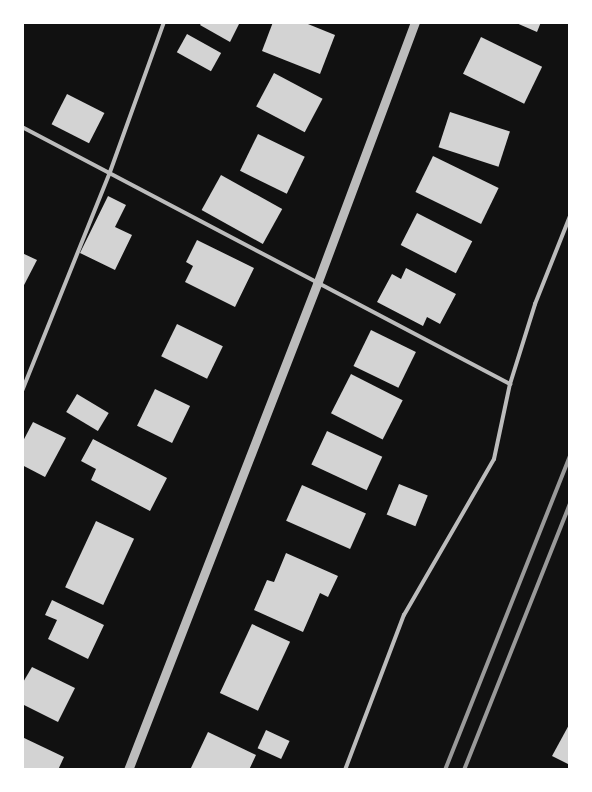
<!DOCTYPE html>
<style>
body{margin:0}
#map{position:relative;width:592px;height:792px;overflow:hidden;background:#111;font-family:"DM Sans",sans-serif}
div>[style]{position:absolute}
.building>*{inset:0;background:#d3d3d3;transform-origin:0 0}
.service>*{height:4px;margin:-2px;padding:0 2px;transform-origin:2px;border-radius:2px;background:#bcbcbc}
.tertiary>*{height:9px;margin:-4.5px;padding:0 4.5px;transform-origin:4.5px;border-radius:4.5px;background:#bcbcbc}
.rail>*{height:4px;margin:-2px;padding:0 2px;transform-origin:2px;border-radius:2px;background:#9a9a9a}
span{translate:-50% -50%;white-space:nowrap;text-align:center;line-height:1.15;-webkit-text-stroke:4px #fff;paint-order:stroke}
.frame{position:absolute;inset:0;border:24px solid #fff;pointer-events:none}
</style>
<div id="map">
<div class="building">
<div style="clip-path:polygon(202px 22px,240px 22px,230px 42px,200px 25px)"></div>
<div style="clip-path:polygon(273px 22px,303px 22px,335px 35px,320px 74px,262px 51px)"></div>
<div style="clip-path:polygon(514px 22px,541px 22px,537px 32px)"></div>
<div style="left:187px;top:34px;width:39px;height:21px;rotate:29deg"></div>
<div style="left:481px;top:37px;width:68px;height:41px;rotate:26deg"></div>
<div style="left:274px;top:73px;width:55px;height:38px;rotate:28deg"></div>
<div style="left:67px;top:94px;width:42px;height:34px;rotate:27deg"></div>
<div style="left:450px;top:112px;width:63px;height:37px;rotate:18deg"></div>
<div style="left:258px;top:134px;width:52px;height:41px;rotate:26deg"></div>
<div style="left:433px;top:156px;width:73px;height:40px;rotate:26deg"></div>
<div style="left:221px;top:175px;width:70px;height:40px;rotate:29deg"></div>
<div style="clip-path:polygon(108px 196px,126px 205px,115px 227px,132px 235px,115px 270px,80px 253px)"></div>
<div style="left:417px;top:213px;width:62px;height:36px;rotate:27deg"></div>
<div style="clip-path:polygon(197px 240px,254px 268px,235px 307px,185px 282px,193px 266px,186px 262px)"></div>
<div style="clip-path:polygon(22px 253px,37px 260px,22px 289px)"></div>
<div style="clip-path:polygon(406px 268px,456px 294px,440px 324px,427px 317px,423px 326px,377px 302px,392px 274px,401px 279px)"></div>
<div style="left:177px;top:324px;width:51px;height:36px;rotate:26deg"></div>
<div style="left:371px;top:330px;width:50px;height:40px;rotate:26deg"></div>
<div style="left:351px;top:374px;width:58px;height:44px;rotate:27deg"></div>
<div style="left:155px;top:389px;width:39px;height:41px;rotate:26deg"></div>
<div style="left:77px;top:394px;width:37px;height:21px;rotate:31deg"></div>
<div style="clip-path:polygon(33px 422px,66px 438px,45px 477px,22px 465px,22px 443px)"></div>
<div style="left:327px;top:431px;width:61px;height:37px;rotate:25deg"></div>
<div style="clip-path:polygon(93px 439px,167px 478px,150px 511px,91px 480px,96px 469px,81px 461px)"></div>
<div style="left:399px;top:484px;width:31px;height:33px;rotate:22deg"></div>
<div style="left:302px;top:485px;width:70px;height:39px;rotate:24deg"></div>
<div style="left:96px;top:521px;width:42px;height:73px;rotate:25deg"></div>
<div style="clip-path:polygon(286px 553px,338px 576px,328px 597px,320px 593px,303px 632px,254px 610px,267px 580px,274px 582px)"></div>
<div style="clip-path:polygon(52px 600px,104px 625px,88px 659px,48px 639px,57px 620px,45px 615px)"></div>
<div style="left:252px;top:624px;width:42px;height:76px;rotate:25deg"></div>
<div style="clip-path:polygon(32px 667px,75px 688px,58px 722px,22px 704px,22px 684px)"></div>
<div style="clip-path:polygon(570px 723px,570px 765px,552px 756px)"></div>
<div style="left:266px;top:730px;width:26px;height:20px;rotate:25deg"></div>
<div style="clip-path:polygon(208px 732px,256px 755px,249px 770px,190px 770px)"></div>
<div style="clip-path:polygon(22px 737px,64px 757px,58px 770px,22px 770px)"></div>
</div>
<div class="service">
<div style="left:22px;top:127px;width:552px;rotate:27.77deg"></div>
<div style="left:22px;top:391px;width:236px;rotate:-68.1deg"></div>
<div style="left:110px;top:172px;width:159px;rotate:-70.2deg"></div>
<div style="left:345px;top:770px;width:166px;rotate:-69.2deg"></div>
<div style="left:404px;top:615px;width:180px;rotate:-60deg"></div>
<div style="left:494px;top:459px;width:77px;rotate:-78deg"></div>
<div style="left:510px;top:384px;width:84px;rotate:-72.6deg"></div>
<div style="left:535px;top:304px;width:95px;rotate:-68.3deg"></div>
</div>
<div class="tertiary">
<div style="left:128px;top:770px;width:521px;rotate:-68.75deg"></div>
<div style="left:317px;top:284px;width:280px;rotate:-69.5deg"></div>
</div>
<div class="rail">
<div style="left:445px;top:770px;width:338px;rotate:-68.3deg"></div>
<div style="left:464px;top:770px;width:287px;rotate:-68.3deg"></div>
</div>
<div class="frame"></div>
</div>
